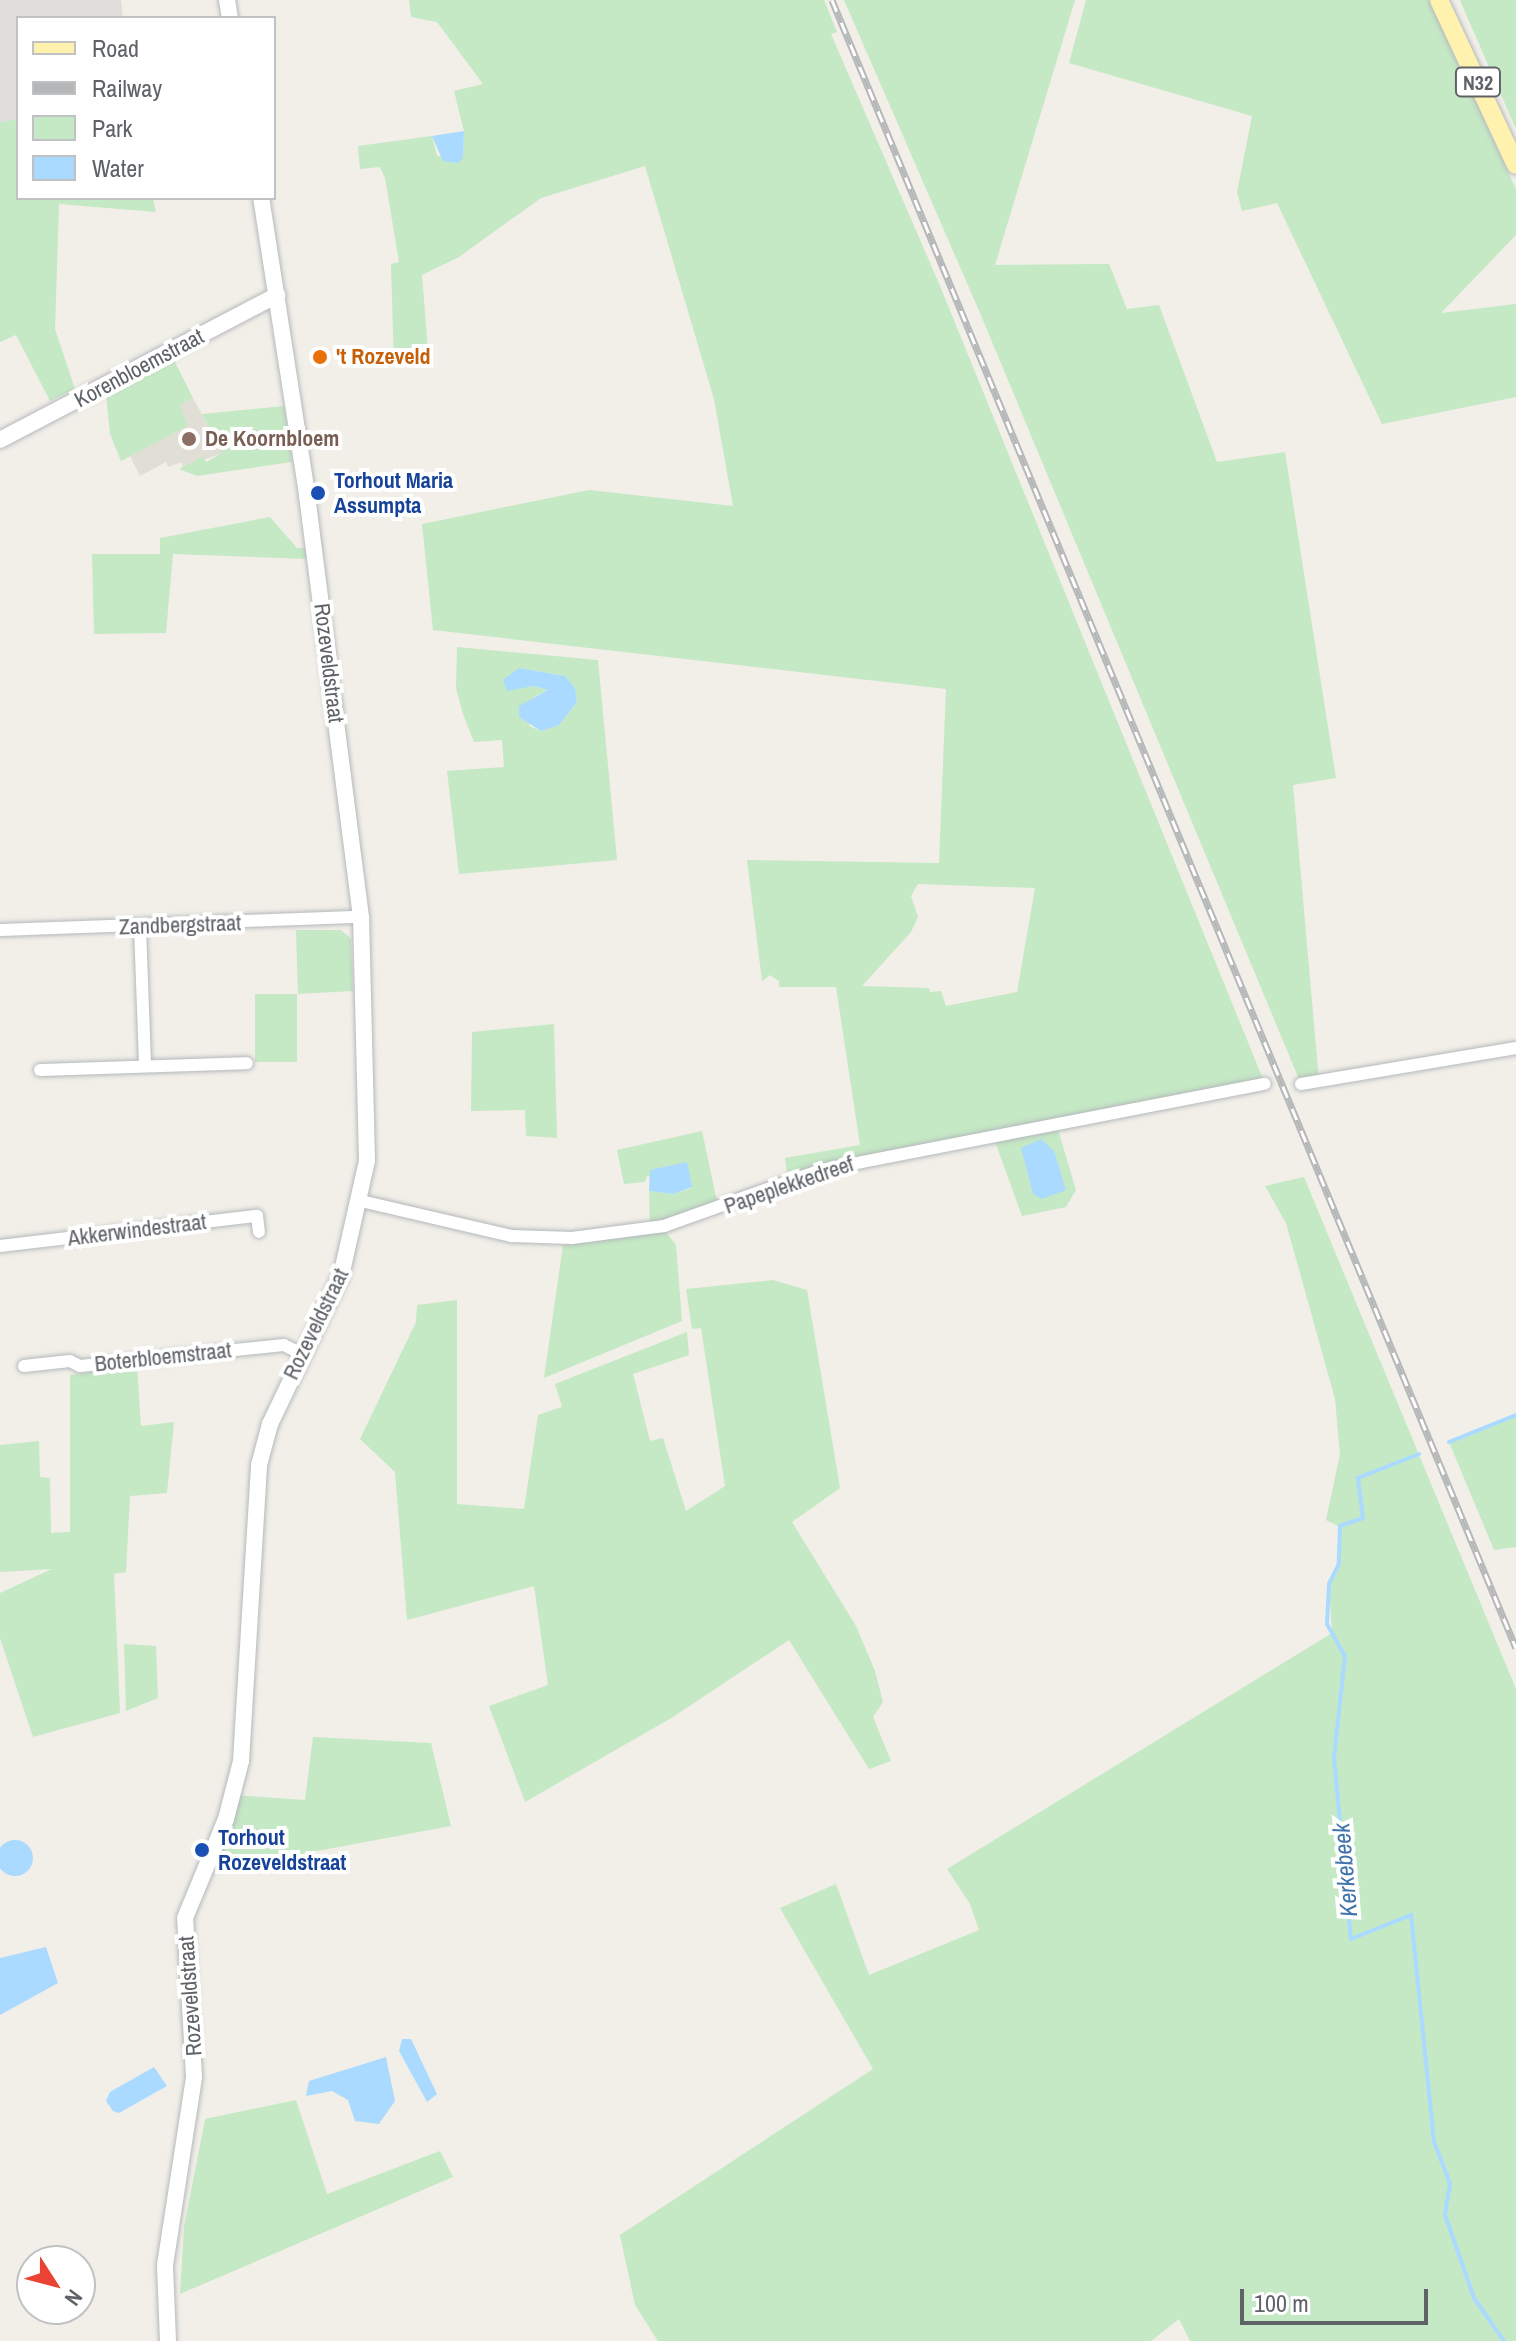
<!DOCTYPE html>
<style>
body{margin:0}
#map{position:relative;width:1516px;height:2341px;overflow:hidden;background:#f1efe8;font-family:"Archivo Narrow",sans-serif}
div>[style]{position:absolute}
.industrial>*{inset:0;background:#e0deda}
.education>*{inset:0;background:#e1ded6}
.green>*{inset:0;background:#c5e8c5;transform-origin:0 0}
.water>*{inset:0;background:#aadaff}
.round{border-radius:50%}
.stream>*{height:4px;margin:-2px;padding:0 2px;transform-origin:2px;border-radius:2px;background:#aadaff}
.roads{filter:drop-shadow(0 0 2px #b5b8bc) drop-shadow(0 0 2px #b5b8bc)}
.street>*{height:12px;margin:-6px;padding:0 6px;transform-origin:6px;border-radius:6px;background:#fff}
.secondary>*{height:16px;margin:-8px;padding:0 8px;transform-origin:8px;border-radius:8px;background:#fff}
.primary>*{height:18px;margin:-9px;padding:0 9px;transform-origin:9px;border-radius:9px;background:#fff2af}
.rail>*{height:7px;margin-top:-3.5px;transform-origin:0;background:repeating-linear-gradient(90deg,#fff 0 12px,#b6b7b8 0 24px);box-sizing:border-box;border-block:2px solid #b6b7b8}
.dots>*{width:22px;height:22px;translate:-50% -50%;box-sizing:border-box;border:4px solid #fff;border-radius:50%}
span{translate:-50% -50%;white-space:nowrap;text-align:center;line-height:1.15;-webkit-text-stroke:8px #fff;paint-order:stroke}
.shield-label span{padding:2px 6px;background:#fff;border:2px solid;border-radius:6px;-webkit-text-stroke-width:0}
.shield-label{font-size:20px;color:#5f6368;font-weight:700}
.food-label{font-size:22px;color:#c56008;font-weight:700}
.left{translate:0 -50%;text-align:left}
.street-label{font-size:22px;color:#5f6368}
.education-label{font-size:22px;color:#785e54;font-weight:700}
.transit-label{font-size:22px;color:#164399;font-weight:700}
.water-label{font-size:24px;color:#4174aa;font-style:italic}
.legend{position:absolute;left:16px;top:16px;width:260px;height:184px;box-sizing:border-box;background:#fff;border:2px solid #bfc1c3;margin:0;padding:10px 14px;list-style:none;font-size:24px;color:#5f6368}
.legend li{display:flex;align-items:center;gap:16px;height:40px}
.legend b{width:40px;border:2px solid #bfc1c3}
.north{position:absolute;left:16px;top:2245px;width:80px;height:80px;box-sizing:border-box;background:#fff;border:2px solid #bfc1c3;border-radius:50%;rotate:126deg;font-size:22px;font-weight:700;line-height:32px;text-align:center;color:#5f6368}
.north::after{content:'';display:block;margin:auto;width:28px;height:36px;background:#ea4335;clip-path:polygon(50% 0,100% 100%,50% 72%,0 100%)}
.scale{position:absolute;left:1240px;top:2289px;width:188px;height:36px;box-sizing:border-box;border:4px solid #5f6368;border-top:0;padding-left:10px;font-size:24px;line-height:28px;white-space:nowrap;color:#5f6368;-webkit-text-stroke:6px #fff;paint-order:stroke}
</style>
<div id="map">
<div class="industrial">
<div style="clip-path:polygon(0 0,121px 0,123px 18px,18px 18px,18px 119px,0 122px)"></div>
</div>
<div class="education">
<div style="clip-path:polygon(193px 398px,223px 453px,183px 467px,181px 462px,169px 467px,166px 462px,140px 476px,130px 456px,188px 426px,180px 405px)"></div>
</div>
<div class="green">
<div style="clip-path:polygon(evenodd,409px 0,824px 0,837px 32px,831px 34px,940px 286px,1265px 1084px,1056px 1123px,1076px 1190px,1066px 1207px,1022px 1216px,992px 1133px,788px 1183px,785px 1158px,860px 1145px,836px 987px,779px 987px,779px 981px,770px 975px,762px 981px,747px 860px,939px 863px,946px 689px,433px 630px,422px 524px,589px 490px,733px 506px,714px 399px,645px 166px,541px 198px,459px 257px,422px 275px,429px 363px,394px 366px,391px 264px,399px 262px,385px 178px,380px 167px,360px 169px,358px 146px,432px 136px,437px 156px,463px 158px,464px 131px,454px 91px,483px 84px,437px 22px,411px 17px,409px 0,918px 884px,1035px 888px,1017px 992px,946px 1006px,941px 991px,930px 992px,929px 988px,862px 986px,911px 932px,918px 917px,911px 896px,918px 884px)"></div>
<div style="clip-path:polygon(844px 0,1075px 0,995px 265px,1109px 264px,1127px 309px,1159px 305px,1217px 462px,1285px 452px,1336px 778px,1293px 785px,1319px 1081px,1301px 1084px,980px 313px)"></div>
<div style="clip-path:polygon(1086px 0,1429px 0,1516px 189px,1516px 235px,1441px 313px,1516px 304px,1516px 397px,1382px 424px,1277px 203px,1242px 211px,1237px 192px,1252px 116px,1069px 63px)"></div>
<div style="clip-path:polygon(1460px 0,1516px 0,1516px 129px,1468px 19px)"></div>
<div style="clip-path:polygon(18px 119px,18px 198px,153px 198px,156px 212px,59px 204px,55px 329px,75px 389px,50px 401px,16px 335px,0 342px,0 122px)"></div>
<div style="clip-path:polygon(173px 358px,193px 398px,180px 405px,188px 426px,121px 461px,110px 434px,106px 395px)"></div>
<div style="clip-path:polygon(284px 406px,292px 462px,197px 476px,179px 469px,203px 456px,206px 462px,222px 453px,202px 414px)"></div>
<div style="clip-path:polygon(270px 517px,297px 548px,305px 548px,307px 559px,173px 554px,166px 633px,94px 634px,92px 554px,160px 554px,160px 538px)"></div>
<div style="clip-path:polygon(evenodd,457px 647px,598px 660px,617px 860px,459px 874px,447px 771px,504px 767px,502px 740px,474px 742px,463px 714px,456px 688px,457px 647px,519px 668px,565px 676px,575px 688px,577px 702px,559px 725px,541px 731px,529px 726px,534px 697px,548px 690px,533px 686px,519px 668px)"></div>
<div style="clip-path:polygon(296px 930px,341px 930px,351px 939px,353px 991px,298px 994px)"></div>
<div style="left:255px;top:994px;width:42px;height:68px"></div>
<div style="clip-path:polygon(554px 1024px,557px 1138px,526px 1136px,525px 1110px,471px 1111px,472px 1032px)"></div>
<div style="clip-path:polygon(702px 1131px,718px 1206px,650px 1224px,649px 1191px,674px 1194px,692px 1188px,647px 1176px,645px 1182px,624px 1184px,617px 1150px)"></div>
<div style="clip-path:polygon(1304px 1177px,1516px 1689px,1516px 2341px,1190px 2341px,1179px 2319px,1151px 2341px,658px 2341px,635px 2305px,620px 2235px,873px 2069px,780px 1908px,836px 1884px,869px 1975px,979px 1930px,970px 1904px,947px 1869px,1332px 1633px,1329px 1584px,1339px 1564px,1340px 1527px,1326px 1520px,1340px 1454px,1335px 1399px,1286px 1223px,1265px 1186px)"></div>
<div style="clip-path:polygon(665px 1231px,676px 1245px,682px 1321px,544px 1378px,563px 1245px)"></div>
<div style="clip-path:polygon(773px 1280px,807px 1290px,840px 1488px,792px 1522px,856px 1626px,875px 1671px,883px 1702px,873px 1717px,891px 1761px,869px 1769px,789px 1640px,673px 1717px,525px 1802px,489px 1706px,548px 1685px,534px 1586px,407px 1620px,395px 1472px,360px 1439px,416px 1322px,417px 1305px,457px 1300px,457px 1504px,524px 1509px,538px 1415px,562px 1407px,555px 1384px,687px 1332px,689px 1355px,633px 1374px,650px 1441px,663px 1438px,686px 1511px,725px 1486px,701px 1328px,692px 1329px,686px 1289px)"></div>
<div style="clip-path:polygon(137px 1365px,141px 1426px,174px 1422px,167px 1493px,130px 1496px,126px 1572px,114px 1574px,120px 1713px,33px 1737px,0 1638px,0 1593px,52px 1569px,0 1572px,0 1445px,39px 1441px,40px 1477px,50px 1478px,51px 1533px,70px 1532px,70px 1375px)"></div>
<div style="clip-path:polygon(1516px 1415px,1516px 1547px,1494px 1550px,1449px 1442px)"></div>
<div style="clip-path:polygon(124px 1644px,156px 1646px,158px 1698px,126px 1711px)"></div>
<div style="clip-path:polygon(313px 1737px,431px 1743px,451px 1826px,242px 1865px,207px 1858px,233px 1795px,305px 1800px)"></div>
<div style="clip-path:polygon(296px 2100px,327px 2194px,440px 2151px,453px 2177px,180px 2294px,184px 2227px,205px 2119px)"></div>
</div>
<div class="water">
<div style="clip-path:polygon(464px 131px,463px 158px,458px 163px,443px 161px,432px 136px)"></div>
<div style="clip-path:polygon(519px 668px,565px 676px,575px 688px,577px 702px,559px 725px,541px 731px,519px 717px,519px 706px,548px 690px,533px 686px,507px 691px,503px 680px)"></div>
<div style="clip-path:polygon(1041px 1139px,1054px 1151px,1066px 1190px,1042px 1199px,1033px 1194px,1021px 1148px)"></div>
<div style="clip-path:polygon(687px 1162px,692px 1187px,674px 1194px,649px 1191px,650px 1170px)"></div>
<div class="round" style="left:-3px;top:1840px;width:36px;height:36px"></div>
<div style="clip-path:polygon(46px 1947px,58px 1983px,0 2015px,0 1958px)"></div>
<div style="clip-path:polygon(402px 2039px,411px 2039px,437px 2094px,427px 2102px,399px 2051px)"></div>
<div style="clip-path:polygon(386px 2057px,395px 2101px,379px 2124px,355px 2121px,348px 2100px,332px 2091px,306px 2096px,309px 2081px)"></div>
<div style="clip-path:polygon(154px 2067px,167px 2086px,119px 2113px,113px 2111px,106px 2101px,110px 2092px)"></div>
</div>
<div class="stream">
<div style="left:1449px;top:1442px;width:72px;rotate:-21.9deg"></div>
<div style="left:1419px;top:1454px;width:66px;rotate:158.5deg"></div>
<div style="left:1358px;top:1478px;width:40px;rotate:82.9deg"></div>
<div style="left:1363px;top:1518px;width:24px;rotate:161deg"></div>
<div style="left:1340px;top:1526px;width:38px;rotate:92deg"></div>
<div style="left:1339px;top:1564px;width:22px;rotate:117deg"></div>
<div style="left:1329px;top:1584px;width:40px;rotate:92.9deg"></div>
<div style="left:1327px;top:1624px;width:37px;rotate:61deg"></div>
<div style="left:1345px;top:1656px;width:102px;rotate:96.2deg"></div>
<div style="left:1334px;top:1757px;width:183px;rotate:84.7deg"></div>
<div style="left:1351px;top:1939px;width:65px;rotate:-21.8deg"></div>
<div style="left:1411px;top:1915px;width:228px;rotate:84.2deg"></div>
<div style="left:1434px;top:2142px;width:44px;rotate:68.7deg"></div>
<div style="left:1450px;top:2183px;width:32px;rotate:99deg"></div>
<div style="left:1445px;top:2215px;width:88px;rotate:70.7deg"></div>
<div style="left:1474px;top:2298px;width:52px;rotate:55.1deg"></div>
</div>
<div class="roads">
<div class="street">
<div style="left:140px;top:927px;width:138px;rotate:87.9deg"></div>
<div style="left:0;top:930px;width:361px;rotate:-2.1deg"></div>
<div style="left:40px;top:1070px;width:207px;rotate:-1.9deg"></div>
<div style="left:1301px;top:1084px;width:218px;rotate:-9.5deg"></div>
<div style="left:361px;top:1201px;width:155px;rotate:13.1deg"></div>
<div style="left:512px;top:1236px;width:60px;rotate:1.9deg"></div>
<div style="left:572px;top:1238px;width:93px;rotate:-7.4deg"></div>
<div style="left:664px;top:1226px;width:167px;rotate:-19.6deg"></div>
<div style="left:821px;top:1170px;width:452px;rotate:-11deg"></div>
<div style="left:0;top:1246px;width:259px;rotate:-6.7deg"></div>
<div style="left:257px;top:1216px;width:16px;rotate:83deg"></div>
<div style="left:24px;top:1366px;width:46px;rotate:-6.2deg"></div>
<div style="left:70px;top:1361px;width:11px;rotate:27deg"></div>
<div style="left:80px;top:1366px;width:205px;rotate:-5.9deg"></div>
<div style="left:284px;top:1345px;width:20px;rotate:27deg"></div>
</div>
<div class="secondary">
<div style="left:227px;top:0;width:18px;rotate:81deg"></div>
<div style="left:0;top:440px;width:313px;rotate:-27.6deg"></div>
<div style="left:168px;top:2341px;width:76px;rotate:-92.3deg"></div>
<div style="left:165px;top:2265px;width:190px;rotate:-81.2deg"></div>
<div style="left:194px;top:2077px;width:159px;rotate:-93.2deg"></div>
<div style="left:185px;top:1918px;width:107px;rotate:-67.5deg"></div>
<div style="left:226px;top:1819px;width:60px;rotate:-75.5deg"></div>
<div style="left:241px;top:1761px;width:297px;rotate:-86.5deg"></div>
<div style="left:259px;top:1465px;width:42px;rotate:-75deg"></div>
<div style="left:270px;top:1424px;width:164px;rotate:-64.4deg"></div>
<div style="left:341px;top:1276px;width:118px;rotate:-77.3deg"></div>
<div style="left:367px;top:1161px;width:244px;rotate:-91.4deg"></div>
<div style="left:361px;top:917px;width:426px;rotate:-97.3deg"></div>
<div style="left:307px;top:494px;width:300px;rotate:-98.8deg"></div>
</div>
<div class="primary">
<div style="left:1439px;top:0;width:182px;rotate:65deg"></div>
</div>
</div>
<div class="rail">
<div style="left:832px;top:0;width:1784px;rotate:67.46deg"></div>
</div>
<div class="dots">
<div style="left:320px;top:357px;background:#e8710a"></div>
<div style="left:189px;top:439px;background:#8d6e63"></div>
<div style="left:318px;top:493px;background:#1a4fb4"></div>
<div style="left:202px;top:1850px;background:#1a4fb4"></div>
</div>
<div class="shield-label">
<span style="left:1478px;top:82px">N32</span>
</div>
<div class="food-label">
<span class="left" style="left:336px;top:357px">'t Rozeveld</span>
</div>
<div class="street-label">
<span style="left:139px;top:368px;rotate:-28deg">Korenbloemstraat</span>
<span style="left:329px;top:663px;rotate:83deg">Rozeveldstraat</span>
<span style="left:180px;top:925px;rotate:-2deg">Zandbergstraat</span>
<span style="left:789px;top:1185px;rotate:-19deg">Papeplekkedreef</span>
<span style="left:137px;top:1230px;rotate:-7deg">Akkerwindestraat</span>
<span style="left:316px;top:1324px;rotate:-64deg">Rozeveldstraat</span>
<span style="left:163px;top:1357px;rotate:-6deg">Boterbloemstraat</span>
<span style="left:190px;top:1996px;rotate:-94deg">Rozeveldstraat</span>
</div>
<div class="education-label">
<span class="left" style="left:205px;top:439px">De Koornbloem</span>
</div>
<div class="transit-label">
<span class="left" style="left:334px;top:493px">Torhout Maria<br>Assumpta</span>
<span class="left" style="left:218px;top:1850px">Torhout<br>Rozeveldstraat</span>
</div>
<div class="water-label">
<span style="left:1345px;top:1870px;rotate:-95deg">Kerkebeek</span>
</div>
<ul class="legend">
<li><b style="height:10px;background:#fff2af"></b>Road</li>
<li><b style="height:10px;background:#b6b7b8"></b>Railway</li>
<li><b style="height:22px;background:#c5e8c5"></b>Park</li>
<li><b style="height:22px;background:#aadaff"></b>Water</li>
</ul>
<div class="north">N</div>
<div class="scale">100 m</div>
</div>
